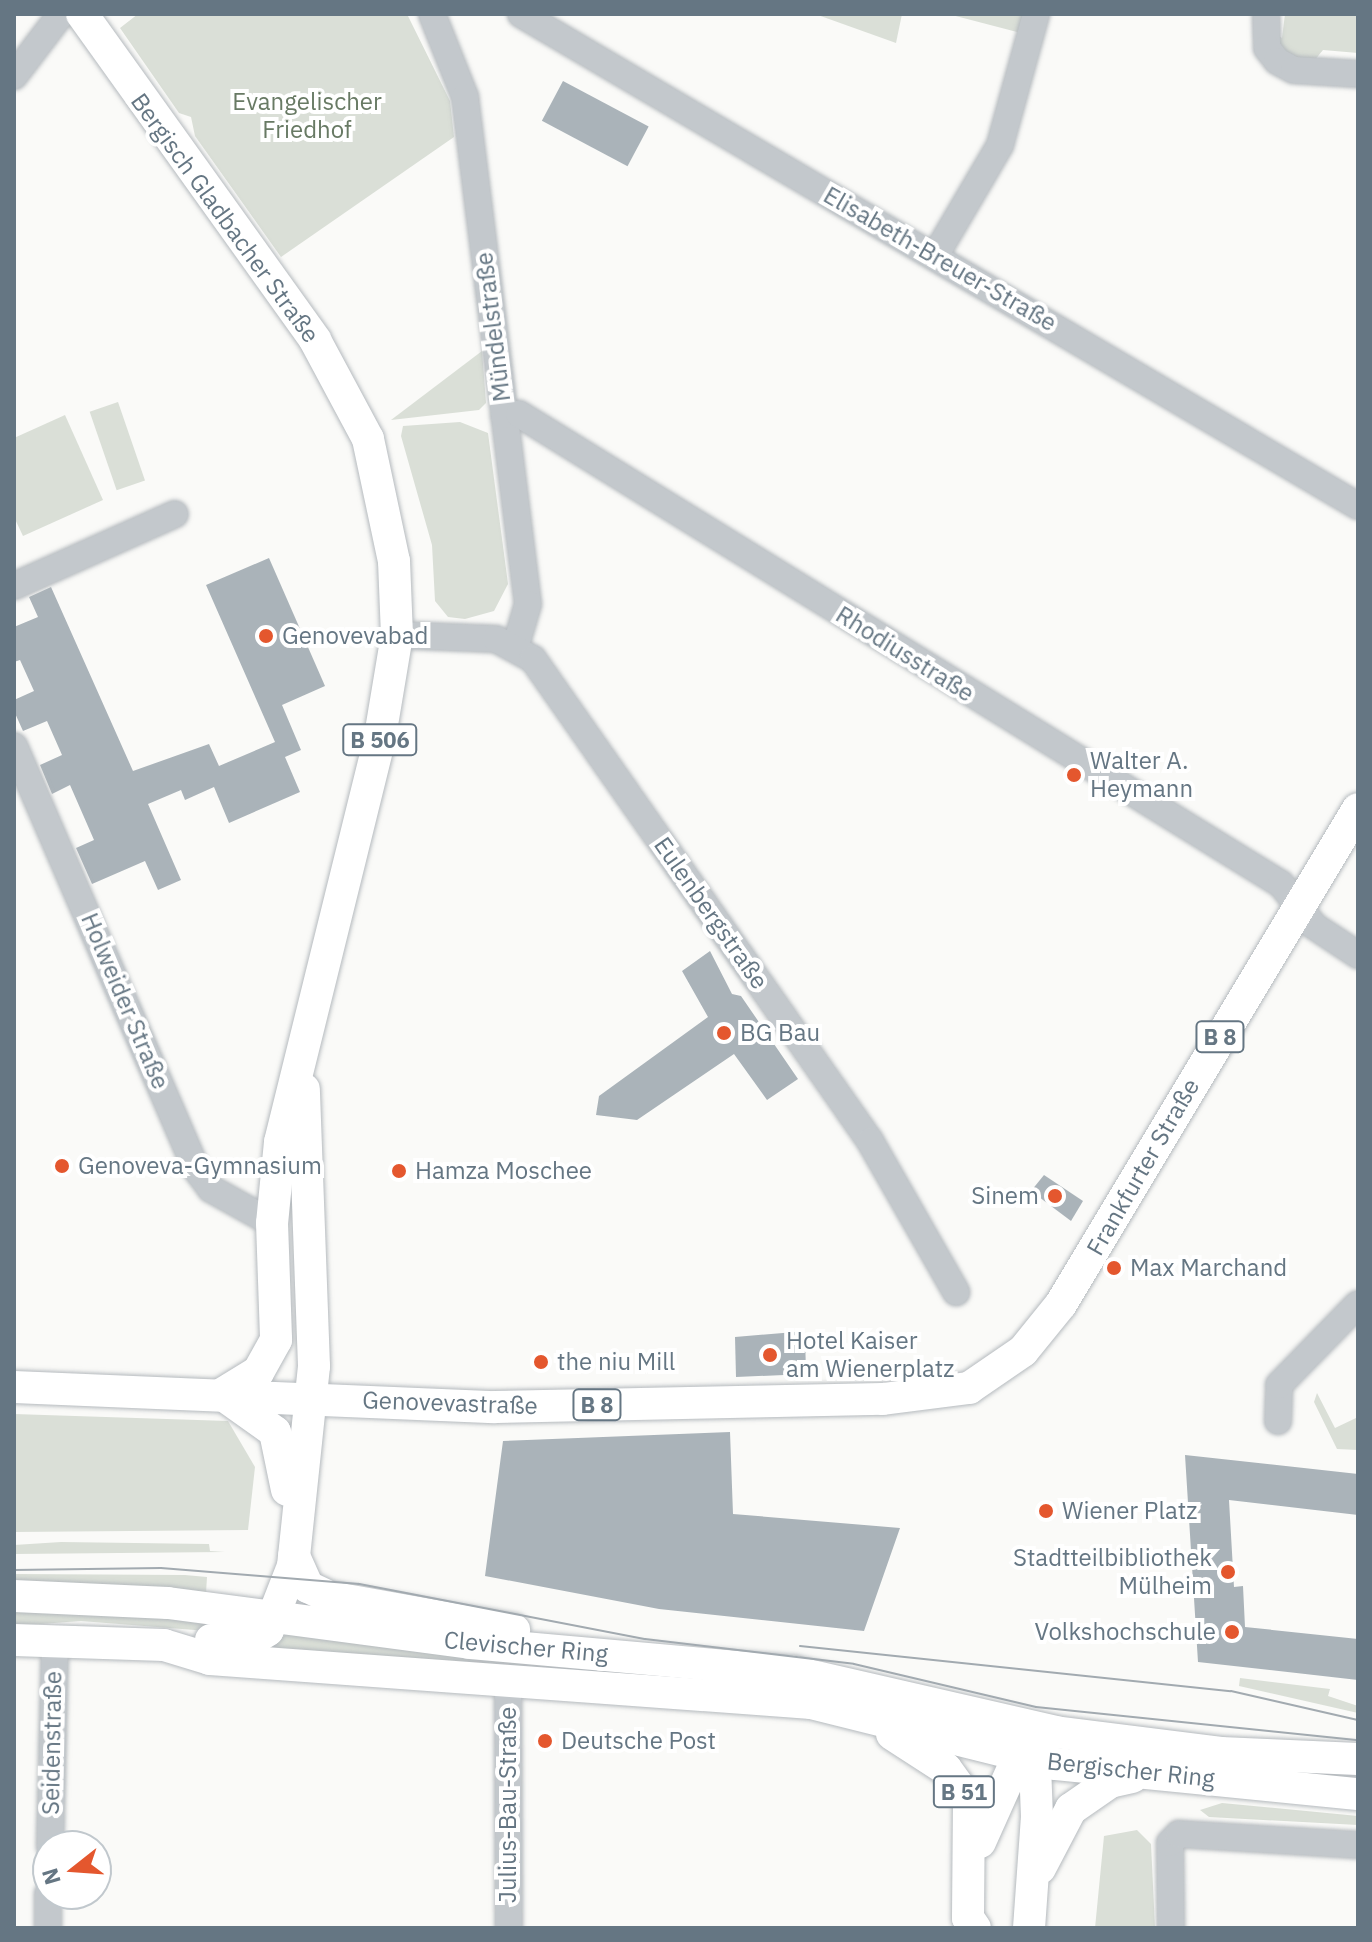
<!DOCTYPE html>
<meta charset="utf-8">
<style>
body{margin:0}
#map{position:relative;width:1372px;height:1942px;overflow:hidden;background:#fafaf8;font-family:"IBM Plex Sans",sans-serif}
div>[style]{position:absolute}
.green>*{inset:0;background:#dadfd7;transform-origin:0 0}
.building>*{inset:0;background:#aab3b9;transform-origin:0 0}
.roads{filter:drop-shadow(0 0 2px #b5babe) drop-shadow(0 0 2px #b5babe)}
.minor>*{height:26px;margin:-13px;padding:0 13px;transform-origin:13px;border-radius:13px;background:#c3c8cc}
.major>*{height:32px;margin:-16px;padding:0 16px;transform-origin:16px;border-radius:16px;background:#fff}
.tram>*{height:2px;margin:-1px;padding:0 1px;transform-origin:1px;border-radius:1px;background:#a2aab0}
.dots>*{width:22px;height:22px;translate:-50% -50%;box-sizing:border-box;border:4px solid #fff;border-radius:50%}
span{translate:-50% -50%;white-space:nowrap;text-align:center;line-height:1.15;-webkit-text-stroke:8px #fff;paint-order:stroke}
.shield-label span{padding:2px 6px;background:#fff;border:2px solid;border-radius:6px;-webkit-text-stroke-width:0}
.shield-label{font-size:22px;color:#657683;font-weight:700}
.park-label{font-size:24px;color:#687a64}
.street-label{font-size:24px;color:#657683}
.poi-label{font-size:24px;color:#657683}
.left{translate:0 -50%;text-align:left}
.right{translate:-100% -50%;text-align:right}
.frame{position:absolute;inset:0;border:16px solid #657683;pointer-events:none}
.north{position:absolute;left:32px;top:1830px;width:80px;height:80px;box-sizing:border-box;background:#fff;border:2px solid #c1c8cd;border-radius:50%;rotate:253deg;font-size:22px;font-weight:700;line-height:32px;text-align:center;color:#657683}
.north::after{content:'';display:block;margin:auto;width:28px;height:36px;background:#e4572e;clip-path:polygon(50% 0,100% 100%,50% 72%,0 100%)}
</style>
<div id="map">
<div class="green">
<div style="clip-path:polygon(138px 14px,407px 14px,450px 101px,454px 137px,281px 257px,195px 136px,191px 117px,179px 113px,120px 28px)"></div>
<div style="clip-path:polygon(815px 14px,902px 14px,896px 43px)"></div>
<div style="clip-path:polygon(948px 14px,1026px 14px,1021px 33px)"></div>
<div style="clip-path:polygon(1285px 14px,1358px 14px,1358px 53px,1323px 50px,1309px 67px,1288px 57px,1272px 31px,1282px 38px)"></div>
<div style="clip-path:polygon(482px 351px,486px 403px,479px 410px,391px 420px)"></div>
<div style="left:118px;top:402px;width:83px;height:30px;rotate:71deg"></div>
<div style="clip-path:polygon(65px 415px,103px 500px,23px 536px,14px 517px,14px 438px)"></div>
<div style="clip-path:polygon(460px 422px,488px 433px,508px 584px,494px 611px,465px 619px,448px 617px,435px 601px,432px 545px,401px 436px,403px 426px)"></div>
<div style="clip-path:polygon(1317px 1393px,1335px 1428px,1356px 1418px,1358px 1450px,1337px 1449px,1314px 1402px)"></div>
<div style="clip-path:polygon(14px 1414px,228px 1421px,255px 1467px,248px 1530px,14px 1532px)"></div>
<div style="clip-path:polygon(209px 1544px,210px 1551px,225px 1552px,14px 1554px,14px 1545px,61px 1542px)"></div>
<div style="clip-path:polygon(14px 1574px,185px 1575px,207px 1577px,206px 1593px,14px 1583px)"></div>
<div style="clip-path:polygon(14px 1611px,82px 1612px,221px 1622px,220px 1632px,81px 1621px,14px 1626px)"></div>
<div style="clip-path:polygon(287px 1634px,799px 1682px,749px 1688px,267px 1648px)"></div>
<div style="clip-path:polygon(1240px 1678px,1330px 1689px,1328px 1696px,1358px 1706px,1358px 1713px,1239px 1686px)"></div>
<div style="clip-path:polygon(1222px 1803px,1358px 1816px,1358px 1825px,1209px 1817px,1200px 1810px)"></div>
<div style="clip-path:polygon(1137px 1830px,1151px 1844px,1155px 1928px,1095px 1928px,1104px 1836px)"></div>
</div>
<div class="building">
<div style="left:563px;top:81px;width:97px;height:45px;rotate:28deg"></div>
<div style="clip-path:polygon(269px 558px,325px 686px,282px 705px,301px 750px,285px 757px,300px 792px,229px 823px,214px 787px,185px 800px,181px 790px,148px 804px,181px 880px,158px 890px,145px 861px,92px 884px,76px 848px,94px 840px,70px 785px,52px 794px,40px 765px,62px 755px,47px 721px,23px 731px,14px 711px,14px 700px,34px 691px,20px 660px,14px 662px,14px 627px,38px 617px,29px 597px,51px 587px,133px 771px,209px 744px,219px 766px,275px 742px,206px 585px)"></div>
<div style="clip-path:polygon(710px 951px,732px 994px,741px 996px,798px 1079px,767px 1100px,734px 1054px,637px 1120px,596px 1115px,599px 1096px,708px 1017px,682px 971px)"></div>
<div style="clip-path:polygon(1044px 1175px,1083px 1201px,1071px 1221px,1031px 1191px)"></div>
<div style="clip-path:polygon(795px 1332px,805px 1334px,806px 1374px,736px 1377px,735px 1337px)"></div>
<div style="clip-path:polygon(730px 1432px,733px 1514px,900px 1528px,864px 1631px,659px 1609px,485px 1576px,503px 1441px)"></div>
<div style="clip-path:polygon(1185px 1455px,1358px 1474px,1358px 1515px,1229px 1500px,1234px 1587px,1243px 1586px,1245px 1627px,1358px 1639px,1358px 1680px,1198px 1662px)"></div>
</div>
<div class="roads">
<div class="minor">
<div style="left:432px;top:14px;width:89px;rotate:68.3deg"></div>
<div style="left:465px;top:97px;width:511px;rotate:82.92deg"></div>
<div style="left:528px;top:604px;width:43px;rotate:106.3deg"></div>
<div style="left:521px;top:14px;width:971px;rotate:30.45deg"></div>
<div style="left:1266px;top:14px;width:34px;rotate:88deg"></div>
<div style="left:1267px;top:48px;width:16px;rotate:52deg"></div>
<div style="left:1277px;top:61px;width:19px;rotate:28deg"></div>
<div style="left:1294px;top:70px;width:64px;rotate:3.6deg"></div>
<div style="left:14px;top:76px;width:78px;rotate:-52.8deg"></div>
<div style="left:935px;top:256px;width:129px;rotate:-59.6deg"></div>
<div style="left:1000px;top:145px;width:136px;rotate:-74.6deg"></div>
<div style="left:504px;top:415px;width:15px;rotate:-4deg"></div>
<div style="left:519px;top:414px;width:895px;rotate:31.67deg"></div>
<div style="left:1281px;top:884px;width:53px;rotate:51.8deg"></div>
<div style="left:1314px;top:926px;width:53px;rotate:33.4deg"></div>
<div style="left:14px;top:586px;width:176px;rotate:-24.1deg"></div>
<div style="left:397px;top:635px;width:99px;rotate:2.3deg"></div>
<div style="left:496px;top:639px;width:42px;rotate:28.4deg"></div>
<div style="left:533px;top:659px;width:588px;rotate:55.04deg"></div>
<div style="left:870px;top:1141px;width:174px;rotate:60.3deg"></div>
<div style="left:14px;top:746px;width:460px;rotate:66.7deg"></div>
<div style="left:196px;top:1169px;width:25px;rotate:53deg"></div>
<div style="left:211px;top:1189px;width:70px;rotate:29.1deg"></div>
<div style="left:1278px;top:1421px;width:36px;rotate:-88deg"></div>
<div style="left:1279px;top:1385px;width:113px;rotate:-45.7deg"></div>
<div style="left:508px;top:1682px;width:246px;rotate:89.8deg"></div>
<div style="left:50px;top:1846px;width:207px;rotate:-88.6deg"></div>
<div style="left:48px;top:1928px;width:34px;rotate:-90deg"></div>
<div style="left:1171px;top:1928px;width:85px;rotate:-90.7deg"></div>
<div style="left:1170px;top:1843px;width:13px;rotate:-45deg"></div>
<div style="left:1179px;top:1834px;width:179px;rotate:3.5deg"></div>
</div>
<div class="major">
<div style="left:82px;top:14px;width:401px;rotate:54.4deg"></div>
<div style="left:315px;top:340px;width:112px;rotate:61.8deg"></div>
<div style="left:368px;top:439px;width:125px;rotate:78deg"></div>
<div style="left:394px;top:561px;width:74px;rotate:87.7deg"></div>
<div style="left:397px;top:635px;width:109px;rotate:99.5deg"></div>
<div style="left:379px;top:742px;width:412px;rotate:103.9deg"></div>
<div style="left:280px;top:1142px;width:81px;rotate:95.6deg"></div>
<div style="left:272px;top:1223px;width:117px;rotate:88deg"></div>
<div style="left:276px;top:1340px;width:37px;rotate:119deg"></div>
<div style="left:258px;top:1372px;width:42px;rotate:148.6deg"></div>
<div style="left:14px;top:1387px;width:481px;rotate:2.4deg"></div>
<div style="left:495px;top:1407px;width:388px;rotate:-1.2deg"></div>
<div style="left:883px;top:1399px;width:87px;rotate:-7.3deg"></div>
<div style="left:969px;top:1388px;width:65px;rotate:-34.4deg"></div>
<div style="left:1023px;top:1351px;width:60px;rotate:-51deg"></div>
<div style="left:1061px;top:1304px;width:577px;rotate:-59.04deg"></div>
<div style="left:226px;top:1397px;width:60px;rotate:35.5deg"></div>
<div style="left:275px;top:1432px;width:59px;rotate:78.3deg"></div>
<div style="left:294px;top:1556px;width:34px;rotate:66deg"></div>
<div style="left:308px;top:1587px;width:23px;rotate:25deg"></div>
<div style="left:329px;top:1597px;width:188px;rotate:10.1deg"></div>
<div style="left:14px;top:1596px;width:154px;rotate:2.6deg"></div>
<div style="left:168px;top:1603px;width:305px;rotate:7.5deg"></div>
<div style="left:470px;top:1643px;width:325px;rotate:5.1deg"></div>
<div style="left:794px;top:1672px;width:268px;rotate:12.9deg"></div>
<div style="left:1055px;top:1732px;width:167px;rotate:7.2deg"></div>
<div style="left:1221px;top:1753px;width:137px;rotate:2.5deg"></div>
<div style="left:14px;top:1640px;width:150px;rotate:1.9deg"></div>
<div style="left:164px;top:1645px;width:48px;rotate:16.9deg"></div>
<div style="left:210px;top:1659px;width:603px;rotate:4.19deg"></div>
<div style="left:811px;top:1703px;width:252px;rotate:14deg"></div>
<div style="left:1056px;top:1764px;width:303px;rotate:5.7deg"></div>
<div style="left:211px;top:1640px;width:38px;rotate:3deg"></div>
<div style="left:249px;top:1642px;width:22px;rotate:-32deg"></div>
<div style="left:268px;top:1630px;width:69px;rotate:-68.7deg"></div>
<div style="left:293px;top:1566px;width:201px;rotate:-84deg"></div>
<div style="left:314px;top:1366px;width:277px;rotate:-92.1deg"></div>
<div style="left:892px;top:1734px;width:64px;rotate:32.9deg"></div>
<div style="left:946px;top:1769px;width:39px;rotate:54deg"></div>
<div style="left:969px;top:1801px;width:117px;rotate:90.5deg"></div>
<div style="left:968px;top:1918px;width:12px;rotate:55deg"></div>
<div style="left:980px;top:1842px;width:113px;rotate:-65.9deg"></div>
<div style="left:1040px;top:1868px;width:67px;rotate:-62.3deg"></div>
<div style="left:1071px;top:1809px;width:47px;rotate:-34.7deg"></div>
<div style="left:1110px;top:1782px;width:23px;rotate:-13deg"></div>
<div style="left:1029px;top:1928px;width:111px;rotate:-85.9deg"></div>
<div style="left:1037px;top:1817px;width:78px;rotate:-92.2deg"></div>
</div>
</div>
<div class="tram">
<div style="left:14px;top:1570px;width:147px;rotate:-0.8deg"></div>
<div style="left:161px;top:1568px;width:199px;rotate:4.6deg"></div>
<div style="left:359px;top:1584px;width:291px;rotate:10.9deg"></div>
<div style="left:645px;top:1639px;width:210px;rotate:6.8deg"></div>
<div style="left:854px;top:1664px;width:187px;rotate:13.3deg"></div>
<div style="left:1036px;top:1707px;width:324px;rotate:5.9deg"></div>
<div style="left:800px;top:1646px;width:433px;rotate:6deg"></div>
<div style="left:1231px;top:1691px;width:130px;rotate:12.9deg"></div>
</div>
<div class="dots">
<div style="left:266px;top:636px;background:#e4572e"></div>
<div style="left:1074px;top:775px;background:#e4572e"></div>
<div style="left:724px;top:1033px;background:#e4572e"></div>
<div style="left:62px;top:1166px;background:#e4572e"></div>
<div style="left:399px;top:1171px;background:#e4572e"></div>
<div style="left:1055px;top:1196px;background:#e4572e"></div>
<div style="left:1114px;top:1268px;background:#e4572e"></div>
<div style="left:770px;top:1355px;background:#e4572e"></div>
<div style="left:541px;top:1362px;background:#e4572e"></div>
<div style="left:1046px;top:1511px;background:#e4572e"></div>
<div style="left:1228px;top:1572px;background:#e4572e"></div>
<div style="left:1232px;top:1632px;background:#e4572e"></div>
<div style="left:545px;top:1741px;background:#e4572e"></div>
</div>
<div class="shield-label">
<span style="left:380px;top:740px">B 506</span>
<span style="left:1220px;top:1037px">B 8</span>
<span style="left:597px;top:1405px">B 8</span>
<span style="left:964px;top:1792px">B 51</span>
</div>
<div class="park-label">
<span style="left:307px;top:116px">Evangelischer<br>Friedhof</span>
</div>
<div class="street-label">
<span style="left:225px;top:218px;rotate:54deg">Bergisch Gladbacher Straße</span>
<span style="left:940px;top:259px;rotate:30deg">Elisabeth-Breuer-Straße</span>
<span style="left:493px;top:327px;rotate:-97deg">Mündelstraße</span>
<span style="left:905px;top:654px;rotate:32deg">Rhodiusstraße</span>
<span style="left:711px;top:913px;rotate:55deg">Eulenbergstraße</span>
<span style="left:125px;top:1001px;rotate:67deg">Holweider Straße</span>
<span style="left:1143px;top:1167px;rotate:-60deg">Frankfurter Straße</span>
<span style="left:450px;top:1403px;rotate:2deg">Genovevastraße</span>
<span style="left:526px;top:1647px;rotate:5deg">Clevischer Ring</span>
<span style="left:52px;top:1743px;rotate:-89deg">Seidenstraße</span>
<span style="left:1131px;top:1770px;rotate:6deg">Bergischer Ring</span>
<span style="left:508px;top:1805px;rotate:-90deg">Julius-Bau-Straße</span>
</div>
<div class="poi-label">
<span class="left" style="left:282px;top:636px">Genovevabad</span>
<span class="left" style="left:1090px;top:775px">Walter A.<br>Heymann</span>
<span class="left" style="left:740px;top:1033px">BG Bau</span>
<span class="left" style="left:78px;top:1166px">Genoveva-Gymnasium</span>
<span class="left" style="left:415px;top:1171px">Hamza Moschee</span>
<span class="right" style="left:1039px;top:1196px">Sinem</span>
<span class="left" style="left:1130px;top:1268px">Max Marchand</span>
<span class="left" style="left:786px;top:1355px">Hotel Kaiser<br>am Wienerplatz</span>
<span class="left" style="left:557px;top:1362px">the niu Mill</span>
<span class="left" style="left:1062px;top:1511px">Wiener Platz</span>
<span class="right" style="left:1212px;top:1572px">Stadtteilbibliothek<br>Mülheim</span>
<span class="right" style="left:1216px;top:1632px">Volkshochschule</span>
<span class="left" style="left:561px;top:1741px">Deutsche Post</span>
</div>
<div class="frame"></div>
<div class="north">N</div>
</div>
